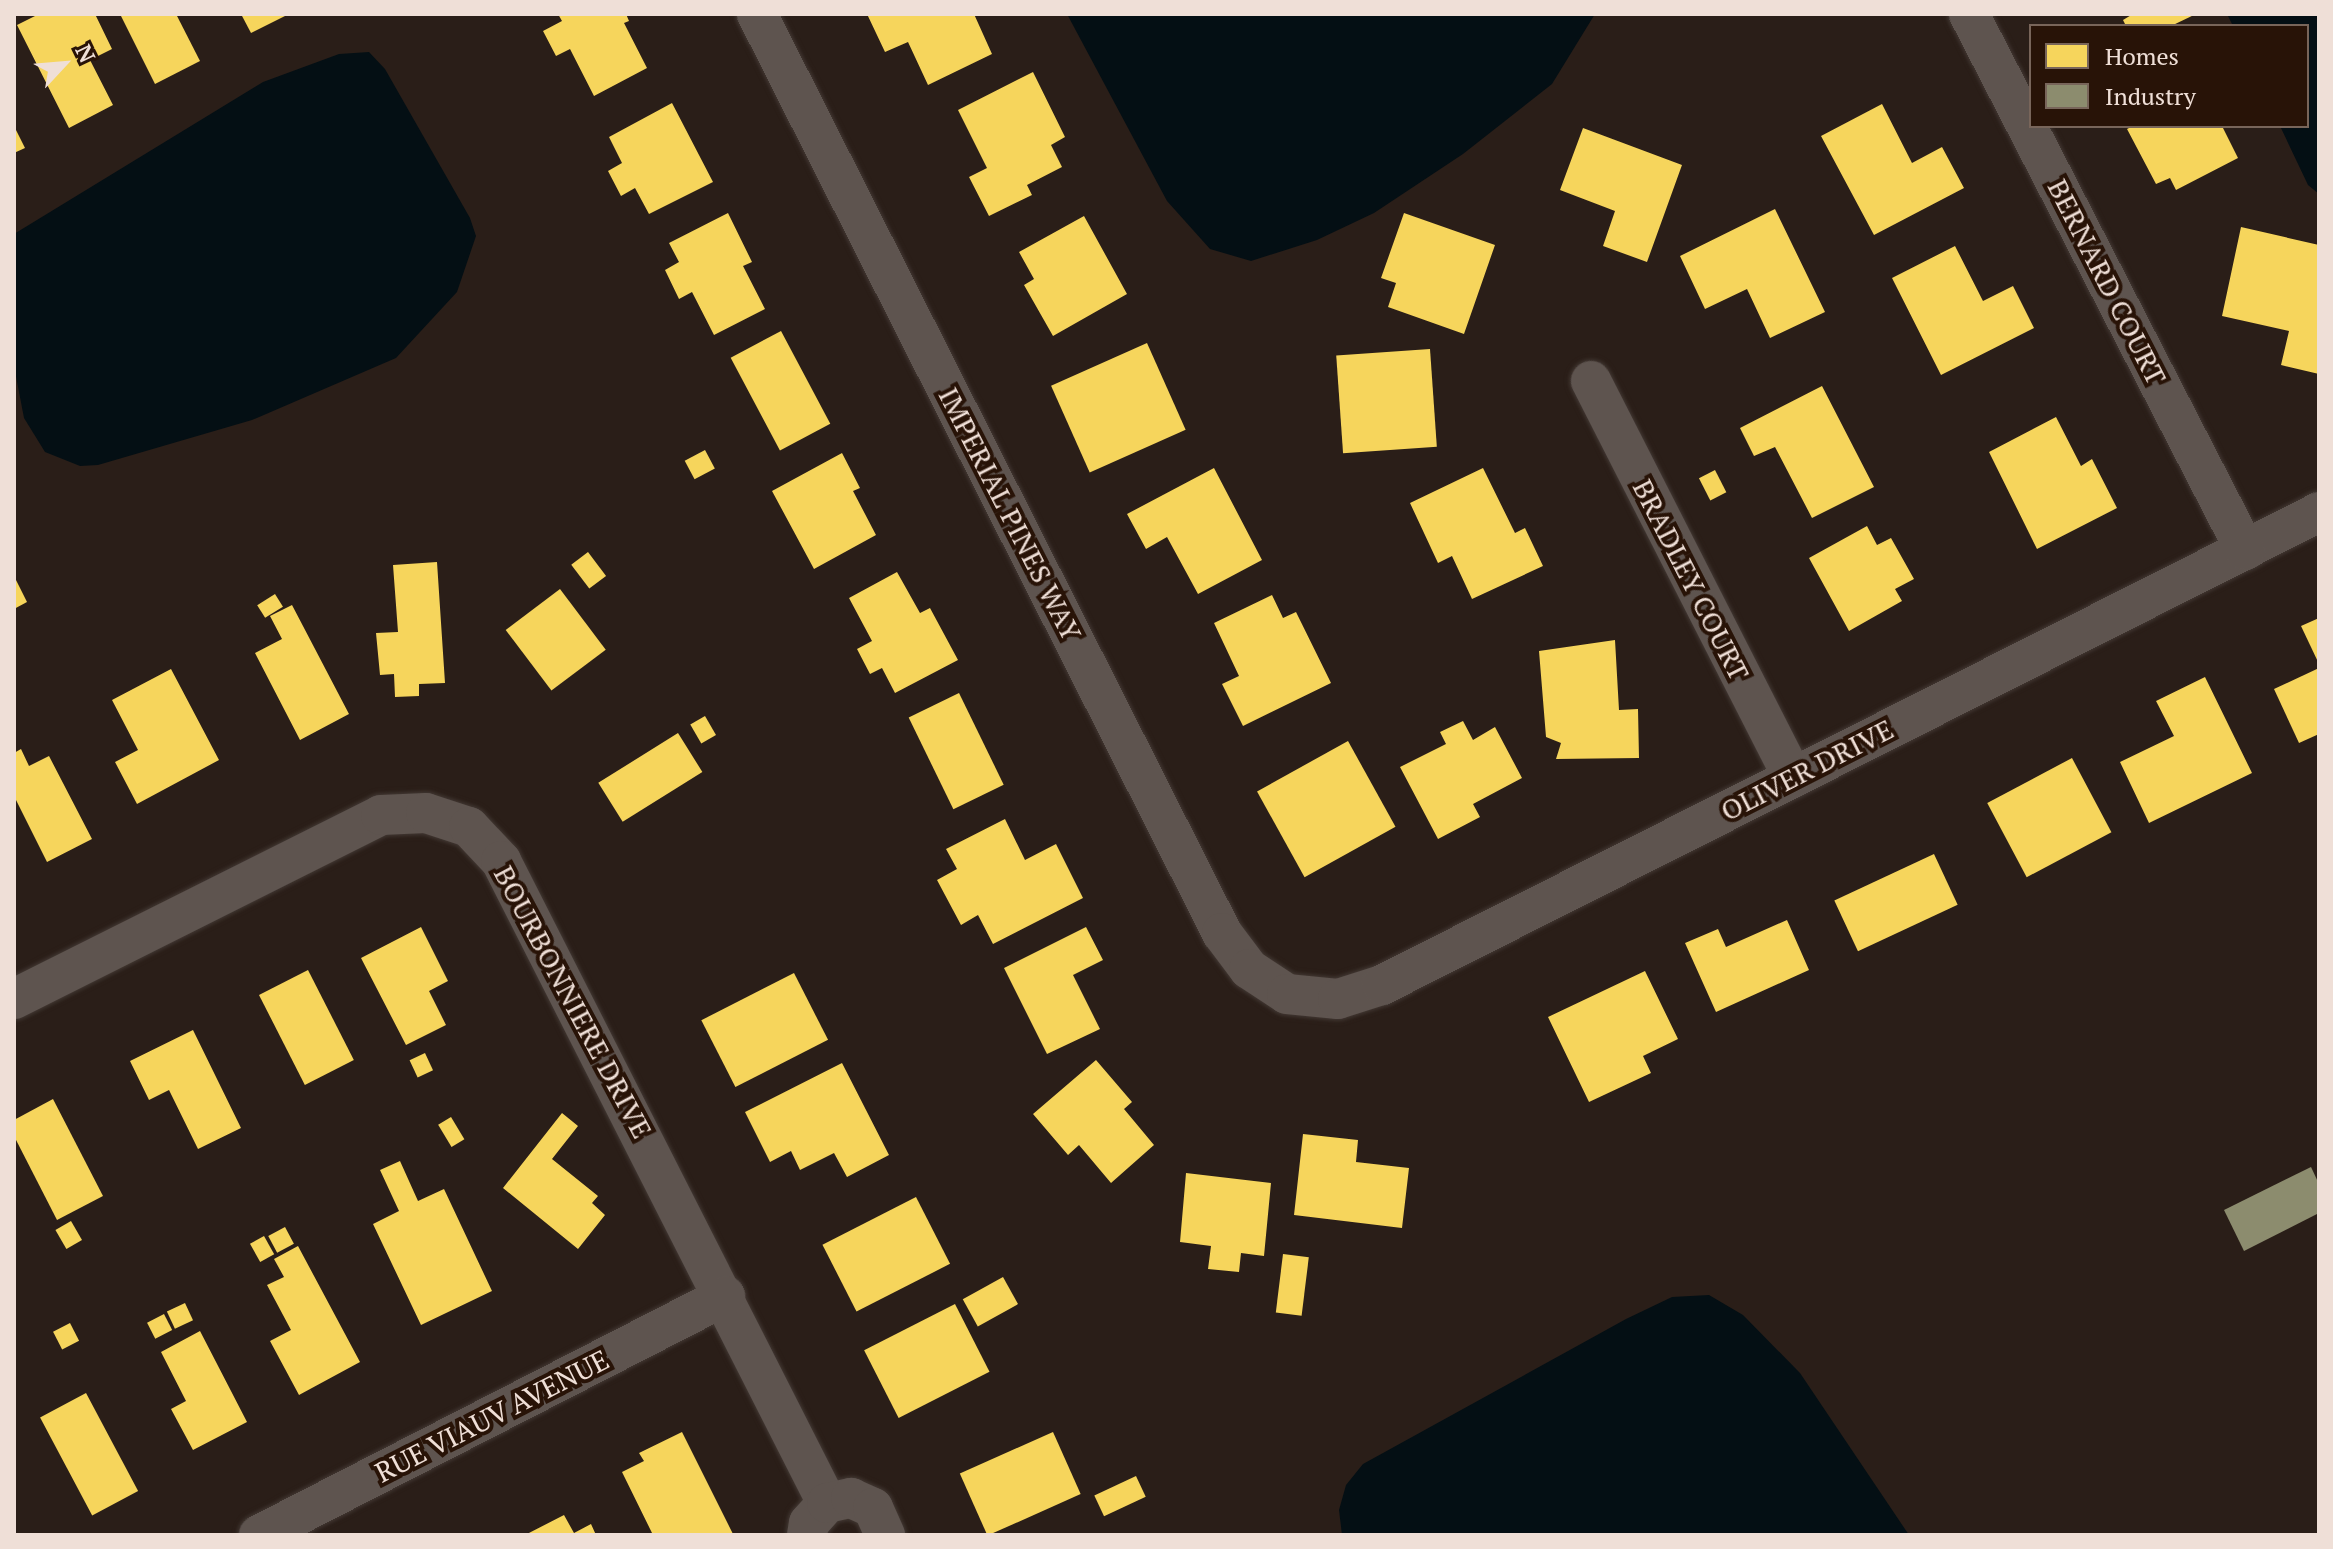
<!DOCTYPE html>
<style>
body{margin:0}
#map{position:relative;width:2333px;height:1549px;overflow:hidden;background:#2a1e18;font-family:"PT Serif",serif}
div>[style]{position:absolute}
.water>*{inset:0;background:#040f14}
.homes>*{inset:0;background:#f6d55c;transform-origin:0 0}
.industry>*{inset:0;background:#8c8c6e}
.roads{filter:drop-shadow(0 0 2px #423833) drop-shadow(0 0 2px #423833)}
.minor>*{height:40px;margin:-20px;padding:0 20px;transform-origin:20px;border-radius:20px;background:#5e544f}
span{translate:-50% -50%;white-space:nowrap;text-align:center;line-height:1.15;-webkit-text-stroke:8px #281307;paint-order:stroke}
.street-label{font-size:28px;color:#efdfd7}
.frame{position:absolute;inset:0;border:16px solid #efdfd7;pointer-events:none}
.legend{position:absolute;left:2029px;top:24px;width:280px;height:104px;box-sizing:border-box;background:#281307;border:2px solid #78655a;margin:0;padding:10px 14px;list-style:none;font-size:24px;color:#efdfd7}
.legend li{display:flex;align-items:center;gap:16px;height:40px}
.legend b{width:40px;border:2px solid #78655a}
.north{position:absolute;left:24px;top:24px;width:80px;height:80px;-webkit-text-stroke:6px #281307;paint-order:stroke;rotate:64deg;font-size:22px;font-weight:700;line-height:32px;text-align:center;color:#efdfd7}
.north::after{content:'';display:block;margin:auto;width:28px;height:36px;background:#efdfd7;clip-path:polygon(50% 0,100% 100%,50% 72%,0 100%)}
</style>
<div id="map">
<div class="water">
<div style="clip-path:polygon(1067px 14px,1595px 14px,1552px 84px,1463px 154px,1374px 213px,1317px 240px,1251px 261px,1210px 249px,1167px 201px)"></div>
<div style="clip-path:polygon(2227px 14px,2319px 14px,2319px 194px,2308px 185px,2280px 126px,2307px 126px,2307px 26px,2233px 26px)"></div>
<div style="clip-path:polygon(369px 52px,385px 69px,470px 218px,476px 236px,457px 292px,396px 358px,252px 420px,98px 465px,80px 466px,45px 452px,24px 418px,14px 366px,14px 234px,263px 82px,339px 54px)"></div>
<div style="clip-path:polygon(1709px 1295px,1743px 1315px,1800px 1373px,1909px 1535px,1342px 1535px,1339px 1510px,1346px 1485px,1363px 1464px,1626px 1319px,1672px 1297px)"></div>
</div>
<div class="homes">
<div style="clip-path:polygon(39px 14px,95px 14px,112px 49px,90px 60px,113px 105px,69px 128px,17px 25px)"></div>
<div style="clip-path:polygon(120px 14px,176px 14px,200px 61px,155px 84px)"></div>
<div style="clip-path:polygon(241px 14px,289px 14px,251px 33px)"></div>
<div style="clip-path:polygon(558px 14px,626px 14px,629px 21px,624px 23px,647px 68px,594px 96px,570px 49px,556px 56px,543px 31px,562px 21px)"></div>
<div style="clip-path:polygon(867px 14px,974px 14px,992px 54px,928px 85px,908px 42px,885px 52px)"></div>
<div style="clip-path:polygon(2133px 14px,2196px 14px,2171px 26px,2126px 26px,2123px 20px)"></div>
<div style="clip-path:polygon(1033px 72px,1065px 137px,1051px 145px,1062px 167px,1027px 185px,1032px 195px,989px 216px,969px 177px,987px 168px,958px 110px)"></div>
<div style="clip-path:polygon(672px 103px,713px 182px,649px 214px,635px 188px,621px 196px,608px 171px,622px 163px,609px 137px)"></div>
<div style="clip-path:polygon(1882px 104px,1912px 163px,1942px 147px,1964px 188px,1874px 235px,1821px 136px)"></div>
<div style="clip-path:polygon(14px 126px,25px 148px,14px 153px)"></div>
<div style="clip-path:polygon(2133px 126px,2222px 126px,2238px 158px,2176px 190px,2170px 178px,2156px 184px,2127px 129px)"></div>
<div style="clip-path:polygon(1583px 128px,1682px 165px,1647px 262px,1603px 246px,1615px 211px,1560px 190px)"></div>
<div style="clip-path:polygon(1775px 209px,1825px 312px,1770px 338px,1747px 289px,1705px 309px,1680px 256px)"></div>
<div style="clip-path:polygon(728px 213px,752px 262px,743px 266px,765px 309px,714px 335px,692px 292px,679px 299px,665px 270px,679px 262px,669px 243px)"></div>
<div style="clip-path:polygon(1404px 213px,1495px 245px,1464px 334px,1388px 307px,1396px 283px,1381px 278px)"></div>
<div style="clip-path:polygon(1084px 216px,1127px 294px,1053px 336px,1024px 285px,1034px 279px,1019px 252px)"></div>
<div style="clip-path:polygon(2241px 227px,2319px 245px,2319px 374px,2281px 365px,2289px 331px,2222px 316px)"></div>
<div style="clip-path:polygon(1955px 246px,1983px 301px,2013px 286px,2034px 328px,1941px 375px,1892px 278px)"></div>
<div style="left:781px;top:331px;width:105px;height:57px;rotate:62deg"></div>
<div style="left:1147px;top:343px;width:95px;height:105px;rotate:66deg"></div>
<div style="left:1430px;top:349px;width:98px;height:94px;rotate:86deg"></div>
<div style="clip-path:polygon(1822px 386px,1874px 487px,1812px 518px,1775px 447px,1754px 456px,1740px 428px)"></div>
<div style="clip-path:polygon(2056px 417px,2081px 466px,2092px 459px,2117px 508px,2037px 549px,1989px 452px)"></div>
<div style="left:705px;top:450px;width:21px;height:23px;rotate:62deg"></div>
<div style="clip-path:polygon(842px 453px,860px 488px,853px 491px,876px 535px,814px 569px,772px 491px)"></div>
<div style="clip-path:polygon(1214px 468px,1262px 560px,1198px 594px,1167px 537px,1146px 549px,1127px 514px)"></div>
<div style="clip-path:polygon(1483px 468px,1515px 533px,1525px 528px,1543px 566px,1472px 599px,1452px 556px,1438px 563px,1410px 503px)"></div>
<div style="left:1715px;top:470px;width:25px;height:18px;rotate:63deg"></div>
<div style="clip-path:polygon(1867px 526px,1877px 545px,1891px 538px,1914px 579px,1895px 589px,1902px 601px,1849px 631px,1809px 558px)"></div>
<div style="left:588px;top:552px;width:30px;height:21px;rotate:53deg"></div>
<div style="clip-path:polygon(437px 562px,445px 683px,419px 684px,419px 696px,395px 697px,394px 674px,380px 675px,376px 633px,398px 632px,393px 565px)"></div>
<div style="clip-path:polygon(897px 572px,920px 613px,930px 608px,958px 660px,895px 693px,882px 668px,870px 674px,857px 649px,872px 641px,849px 598px)"></div>
<div style="clip-path:polygon(14px 576px,27px 602px,14px 609px)"></div>
<div style="left:560px;top:589px;width:76px;height:68px;rotate:53deg"></div>
<div style="left:275px;top:594px;width:15px;height:21px;rotate:58deg"></div>
<div style="clip-path:polygon(1272px 595px,1283px 618px,1296px 612px,1331px 683px,1243px 726px,1222px 684px,1239px 676px,1214px 623px)"></div>
<div style="clip-path:polygon(292px 605px,349px 714px,300px 740px,255px 653px,282px 639px,270px 616px)"></div>
<div style="clip-path:polygon(2319px 618px,2319px 664px,2301px 626px)"></div>
<div style="clip-path:polygon(1615px 640px,1619px 710px,1638px 709px,1639px 758px,1556px 759px,1561px 743px,1546px 737px,1539px 651px)"></div>
<div style="clip-path:polygon(2319px 668px,2319px 734px,2299px 743px,2274px 689px)"></div>
<div style="clip-path:polygon(171px 669px,219px 760px,137px 804px,115px 762px,138px 750px,112px 700px)"></div>
<div style="clip-path:polygon(2205px 677px,2252px 773px,2149px 823px,2120px 762px,2174px 736px,2156px 701px)"></div>
<div style="left:959px;top:693px;width:102px;height:56px;rotate:64deg"></div>
<div style="left:705px;top:716px;width:22px;height:17px;rotate:60deg"></div>
<div style="clip-path:polygon(1463px 721px,1473px 740px,1495px 727px,1522px 778px,1473px 804px,1480px 817px,1438px 839px,1400px 767px,1446px 744px,1440px 732px)"></div>
<div style="left:678px;top:733px;width:46px;height:94px;rotate:58deg"></div>
<div style="left:1348px;top:741px;width:98px;height:104px;rotate:61deg"></div>
<div style="clip-path:polygon(21px 749px,29px 766px,49px 756px,92px 839px,47px 862px,14px 796px,14px 753px)"></div>
<div style="left:2072px;top:758px;width:84px;height:96px;rotate:62deg"></div>
<div style="clip-path:polygon(1005px 819px,1025px 860px,1056px 844px,1083px 898px,993px 944px,978px 915px,961px 925px,937px 880px,957px 869px,946px 849px)"></div>
<div style="left:1934px;top:854px;width:56px;height:110px;rotate:65deg"></div>
<div style="clip-path:polygon(1787px 920px,1809px 970px,1716px 1012px,1685px 943px,1718px 929px,1726px 947px)"></div>
<div style="clip-path:polygon(421px 927px,448px 981px,429px 991px,446px 1025px,406px 1045px,361px 958px)"></div>
<div style="clip-path:polygon(1086px 927px,1103px 960px,1073px 975px,1100px 1029px,1047px 1054px,1004px 968px)"></div>
<div style="left:308px;top:970px;width:101px;height:55px;rotate:63deg"></div>
<div style="clip-path:polygon(1645px 971px,1678px 1039px,1643px 1056px,1651px 1073px,1589px 1102px,1548px 1017px)"></div>
<div style="left:794px;top:973px;width:75px;height:104px;rotate:63deg"></div>
<div style="clip-path:polygon(193px 1030px,241px 1128px,198px 1149px,169px 1090px,149px 1100px,130px 1061px)"></div>
<div style="left:425px;top:1053px;width:19px;height:17px;rotate:65deg"></div>
<div style="clip-path:polygon(1096px 1060px,1132px 1102px,1124px 1109px,1154px 1145px,1111px 1183px,1079px 1145px,1068px 1155px,1033px 1114px)"></div>
<div style="clip-path:polygon(842px 1063px,889px 1155px,847px 1177px,834px 1153px,800px 1170px,791px 1151px,770px 1162px,745px 1112px)"></div>
<div style="clip-path:polygon(53px 1099px,103px 1196px,57px 1220px,14px 1136px,14px 1120px)"></div>
<div style="clip-path:polygon(562px 1113px,578px 1126px,552px 1159px,598px 1196px,592px 1203px,605px 1215px,578px 1249px,503px 1188px)"></div>
<div style="left:451px;top:1117px;width:26px;height:15px;rotate:59deg"></div>
<div style="clip-path:polygon(1303px 1134px,1358px 1140px,1356px 1162px,1409px 1168px,1402px 1228px,1294px 1215px)"></div>
<div style="clip-path:polygon(400px 1161px,418px 1201px,444px 1189px,492px 1291px,421px 1325px,373px 1224px,399px 1211px,380px 1170px)"></div>
<div style="clip-path:polygon(1186px 1173px,1271px 1183px,1264px 1256px,1241px 1253px,1239px 1272px,1208px 1269px,1211px 1246px,1180px 1242px)"></div>
<div style="left:916px;top:1197px;width:75px;height:105px;rotate:63deg"></div>
<div style="left:71px;top:1221px;width:22px;height:18px;rotate:60deg"></div>
<div style="left:285px;top:1227px;width:19px;height:19px;rotate:62deg"></div>
<div style="left:264px;top:1236px;width:21px;height:16px;rotate:61deg"></div>
<div style="clip-path:polygon(298px 1246px,360px 1362px,299px 1395px,270px 1341px,291px 1330px,267px 1285px,284px 1277px,274px 1259px)"></div>
<div style="left:1283px;top:1254px;width:26px;height:59px;rotate:7deg"></div>
<div style="left:1003px;top:1277px;width:31px;height:46px;rotate:61deg"></div>
<div style="left:185px;top:1303px;width:19px;height:20px;rotate:65deg"></div>
<div style="left:955px;top:1304px;width:76px;height:102px;rotate:63deg"></div>
<div style="left:164px;top:1314px;width:18px;height:19px;rotate:63deg"></div>
<div style="left:70px;top:1323px;width:20px;height:19px;rotate:63deg"></div>
<div style="clip-path:polygon(200px 1331px,247px 1422px,193px 1450px,171px 1409px,186px 1401px,161px 1352px)"></div>
<div style="left:86px;top:1393px;width:111px;height:52px;rotate:62deg"></div>
<div style="clip-path:polygon(682px 1432px,733px 1534px,730px 1535px,653px 1535px,622px 1472px,644px 1461px,639px 1453px)"></div>
<div style="left:1053px;top:1432px;width:68px;height:102px;rotate:66deg"></div>
<div style="left:1136px;top:1476px;width:23px;height:46px;rotate:65deg"></div>
<div style="clip-path:polygon(564px 1515px,574px 1533px,591px 1524px,596px 1535px,525px 1535px)"></div>
</div>
<div class="industry">
<div style="clip-path:polygon(2311px 1167px,2319px 1184px,2319px 1213px,2244px 1251px,2224px 1210px)"></div>
</div>
<div class="roads">
<div class="minor">
<div style="left:757px;top:14px;width:1030px;rotate:63.16deg"></div>
<div style="left:1222px;top:933px;width:45px;rotate:53.1deg"></div>
<div style="left:1249px;top:969px;width:45px;rotate:33.3deg"></div>
<div style="left:1287px;top:994px;width:51px;rotate:5.6deg"></div>
<div style="left:1338px;top:999px;width:46px;rotate:-17.7deg"></div>
<div style="left:1382px;top:985px;width:1050px;rotate:-26.78deg"></div>
<div style="left:1969px;top:14px;width:603px;rotate:62.75deg"></div>
<div style="left:1591px;top:381px;width:445px;rotate:63deg"></div>
<div style="left:14px;top:999px;width:411px;rotate:-26.6deg"></div>
<div style="left:381px;top:815px;width:45px;rotate:-2.5deg"></div>
<div style="left:426px;top:813px;width:45px;rotate:18deg"></div>
<div style="left:469px;top:827px;width:47px;rotate:46.7deg"></div>
<div style="left:501px;top:861px;width:720px;rotate:63.08deg"></div>
<div style="left:259px;top:1535px;width:524px;rotate:-27.15deg"></div>
<div style="left:807px;top:1535px;width:12px;rotate:-81deg"></div>
<div style="left:809px;top:1523px;width:27px;rotate:-48deg"></div>
<div style="left:827px;top:1503px;width:25px;rotate:-12deg"></div>
<div style="left:851px;top:1498px;width:24px;rotate:24deg"></div>
<div style="left:873px;top:1508px;width:30px;rotate:66deg"></div>
</div>
</div>
<div class="street-label">
<span style="left:2107px;top:282px;rotate:63deg">BERNARD COURT</span>
<span style="left:1010px;top:514px;rotate:63deg">IMPERIAL PINES WAY</span>
<span style="left:1691px;top:580px;rotate:63deg">BRADLEY COURT</span>
<span style="left:1807px;top:770px;rotate:-27deg">OLIVER DRIVE</span>
<span style="left:573px;top:1002px;rotate:62deg">BOURBONNIERE DRIVE</span>
<span style="left:492px;top:1416px;rotate:-27deg">RUE VIAUV AVENUE</span>
</div>
<div class="frame"></div>
<ul class="legend">
<li><b style="height:22px;background:#f6d55c"></b>Homes</li>
<li><b style="height:22px;background:#8c8c6e"></b>Industry</li>
</ul>
<div class="north">N</div>
</div>
